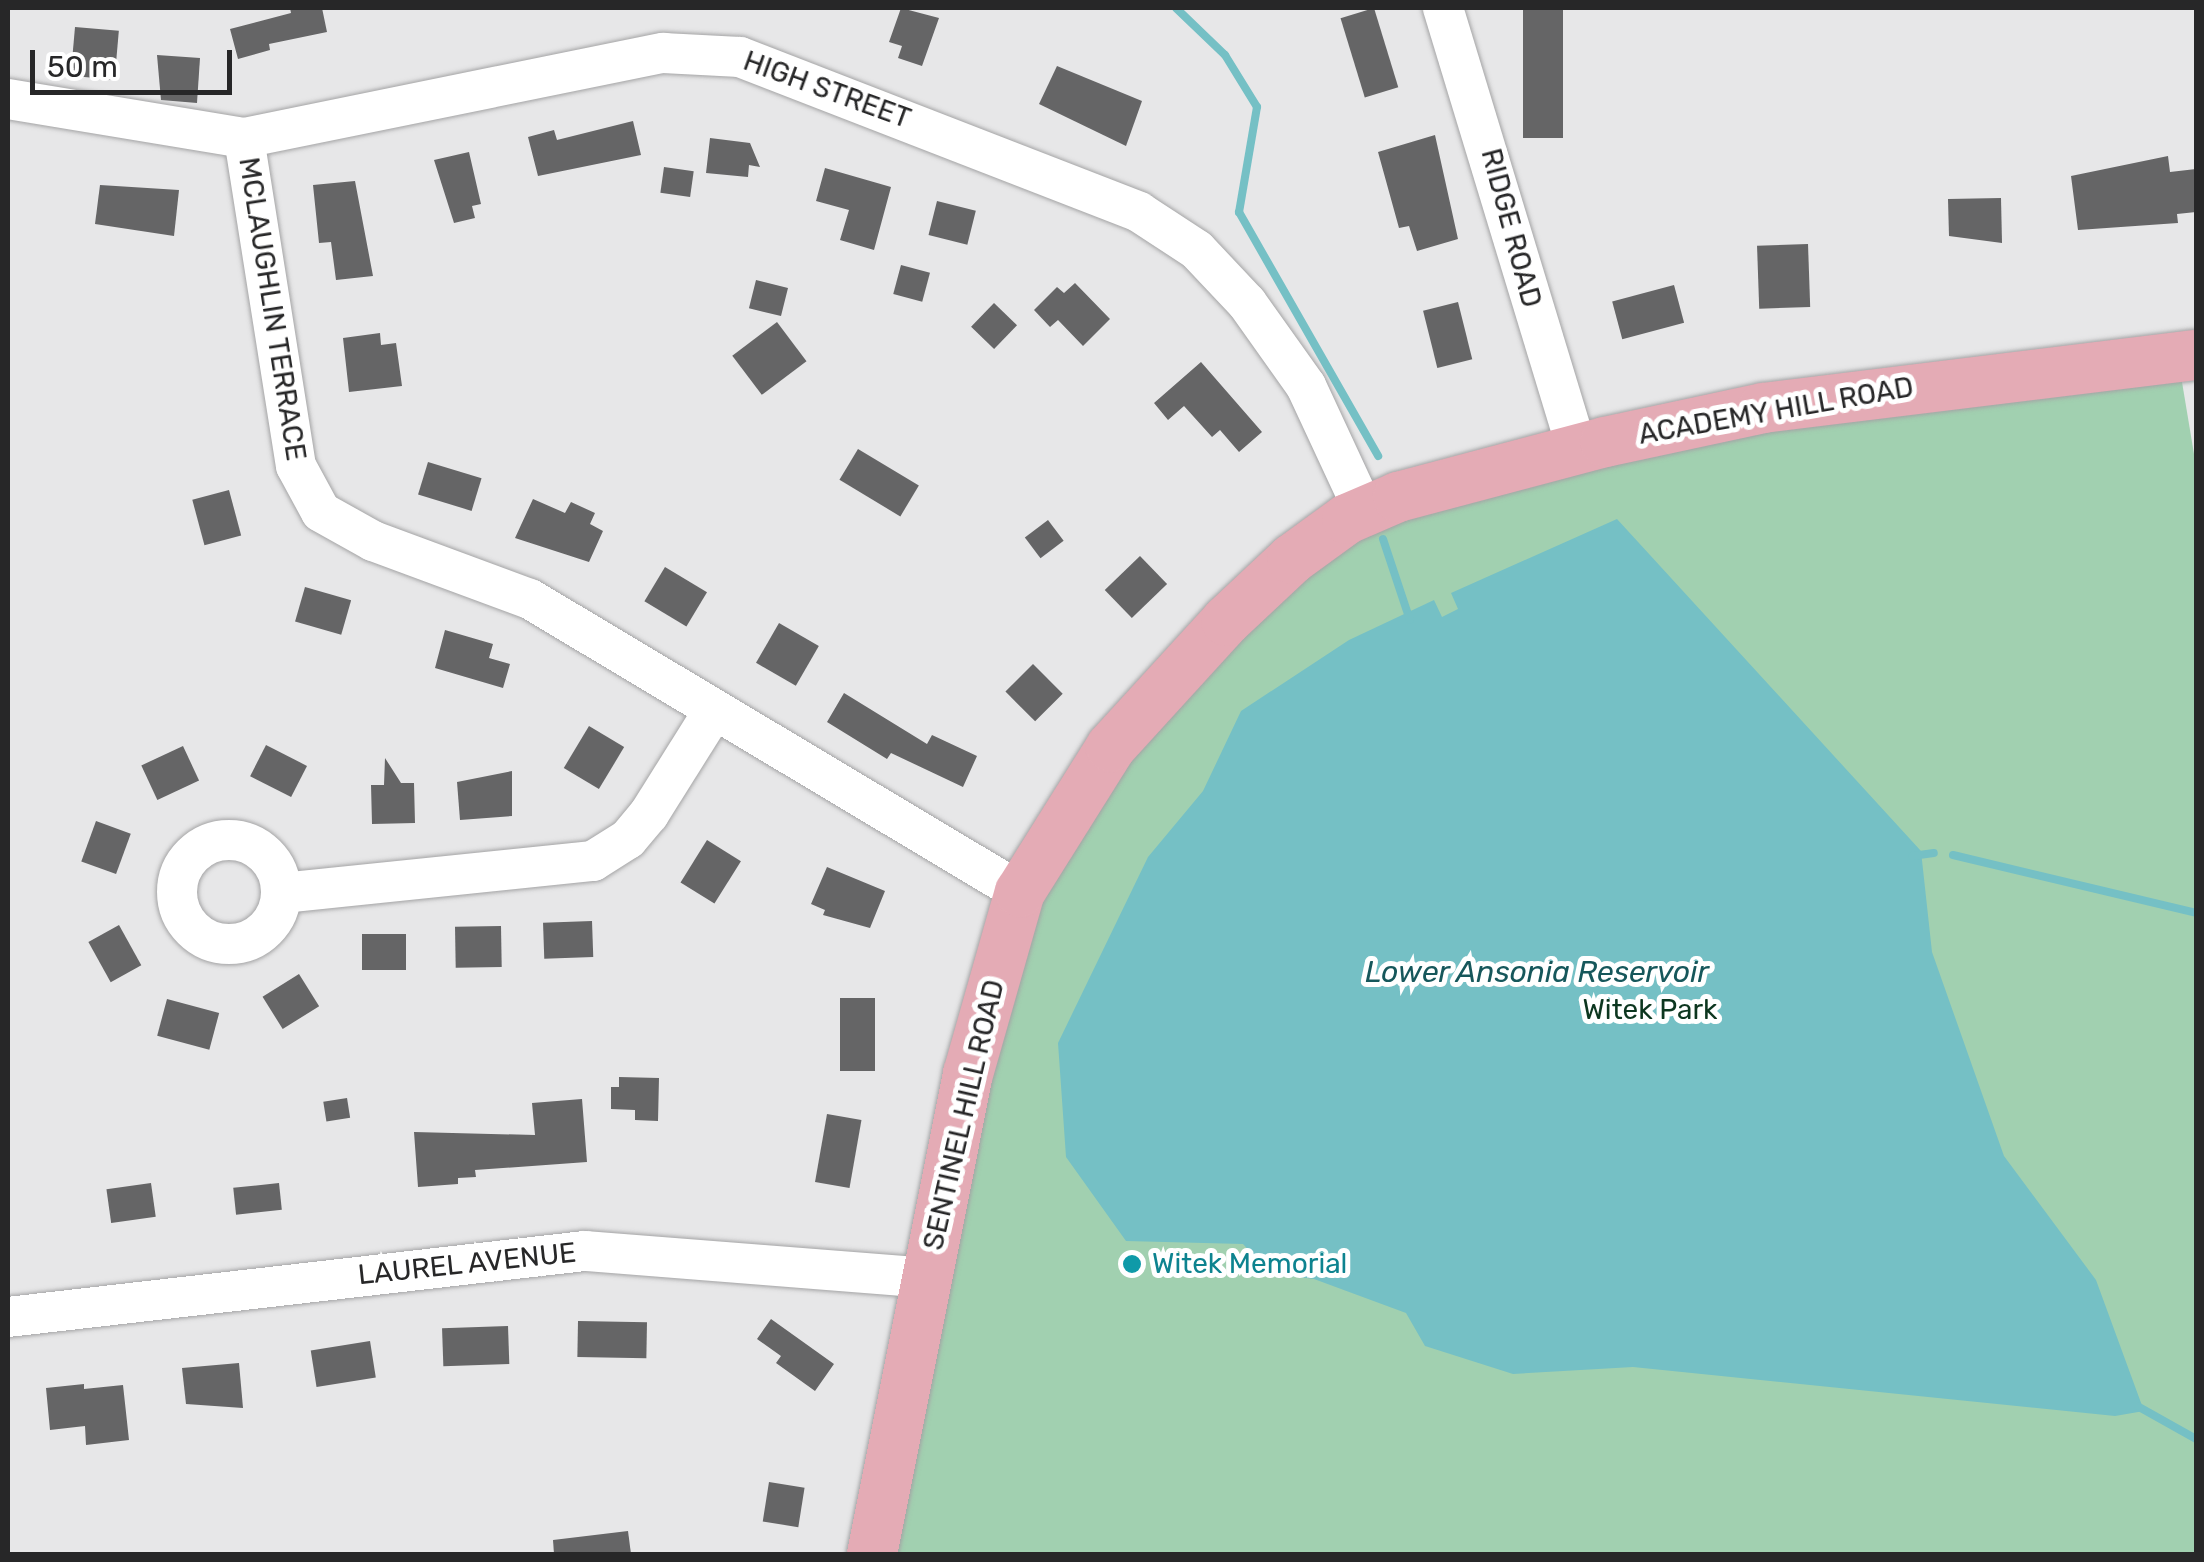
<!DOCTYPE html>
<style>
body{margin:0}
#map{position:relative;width:2204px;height:1562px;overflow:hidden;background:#e7e7e8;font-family:Rubik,sans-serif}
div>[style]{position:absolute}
.green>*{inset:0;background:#a1d0b0}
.water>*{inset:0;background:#75c0c5}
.stream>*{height:8px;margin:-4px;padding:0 4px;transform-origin:4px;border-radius:4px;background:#75c0c5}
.building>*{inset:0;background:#656566;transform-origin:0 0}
.roads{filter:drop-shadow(0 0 2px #a4a4a5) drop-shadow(0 0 2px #a4a4a5)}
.minor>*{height:40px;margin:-20px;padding:0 20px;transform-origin:20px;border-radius:20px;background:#fff}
.minor>.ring{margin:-20px;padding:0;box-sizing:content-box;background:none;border:40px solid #fff;border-radius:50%}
.major>*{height:50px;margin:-25px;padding:0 25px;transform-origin:25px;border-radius:25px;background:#e4abb5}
.dots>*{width:28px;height:28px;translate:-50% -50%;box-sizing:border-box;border:5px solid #fff;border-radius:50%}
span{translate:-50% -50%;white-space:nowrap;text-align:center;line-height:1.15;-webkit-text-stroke:10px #fff;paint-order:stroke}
.street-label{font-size:28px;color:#272728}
.park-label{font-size:28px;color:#0c361f}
.culture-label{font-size:28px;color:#0d838f}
.left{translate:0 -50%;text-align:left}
.water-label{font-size:30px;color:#16575b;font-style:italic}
.frame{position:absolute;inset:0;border:10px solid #272728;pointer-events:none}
.scale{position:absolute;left:30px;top:50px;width:202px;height:45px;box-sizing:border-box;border:5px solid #272728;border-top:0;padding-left:12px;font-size:30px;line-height:35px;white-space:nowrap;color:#272728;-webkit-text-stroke:8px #fff;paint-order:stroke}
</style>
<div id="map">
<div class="green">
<div style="clip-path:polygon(2181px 376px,2196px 466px,2196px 1554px,886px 1554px,980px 1051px,1035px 893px,1171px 700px,1326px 555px,1427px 504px,1764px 426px)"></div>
</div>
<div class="water">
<div style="clip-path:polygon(1617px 519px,1921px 851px,1932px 952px,2004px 1156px,2096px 1280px,2144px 1411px,2115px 1416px,1633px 1367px,1513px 1374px,1425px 1346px,1406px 1313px,1314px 1279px,1269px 1273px,1243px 1244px,1126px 1241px,1066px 1157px,1058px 1043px,1148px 857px,1203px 791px,1241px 711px,1349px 640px,1434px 600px,1442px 617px,1458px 609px,1451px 593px)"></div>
</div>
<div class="stream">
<div style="left:1176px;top:8px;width:68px;rotate:43.8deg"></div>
<div style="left:1225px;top:55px;width:61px;rotate:58.4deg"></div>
<div style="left:1257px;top:107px;width:107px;rotate:99.7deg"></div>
<div style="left:1239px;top:212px;width:281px;rotate:60.3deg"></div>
<div style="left:1383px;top:539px;width:85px;rotate:71.6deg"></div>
<div style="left:1953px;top:855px;width:250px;rotate:13.4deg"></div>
<div style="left:1912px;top:856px;width:22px;rotate:-8deg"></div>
<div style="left:2139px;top:1407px;width:65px;rotate:29.3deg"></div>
</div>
<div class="building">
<div style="clip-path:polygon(290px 8px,322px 8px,327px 32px,269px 44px,270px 50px,238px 59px,230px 29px,291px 13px)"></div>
<div style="clip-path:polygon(901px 8px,939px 18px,922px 66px,898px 58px,902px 46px,889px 42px)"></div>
<div style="left:1374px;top:8px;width:83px;height:35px;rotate:73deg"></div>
<div style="left:1523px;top:8px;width:40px;height:130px"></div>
<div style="left:75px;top:27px;width:44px;height:49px;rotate:5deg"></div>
<div style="clip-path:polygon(157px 55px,200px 58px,197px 103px,161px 100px)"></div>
<div style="clip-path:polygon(1057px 66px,1142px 101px,1126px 146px,1039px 104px)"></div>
<div style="clip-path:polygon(633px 121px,641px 155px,538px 176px,528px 137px,554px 130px,557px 140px)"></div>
<div style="clip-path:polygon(1435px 135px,1458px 239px,1417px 251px,1409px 226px,1399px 228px,1378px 152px)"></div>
<div style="clip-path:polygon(710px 138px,750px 143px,760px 167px,749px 165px,748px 177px,706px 173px)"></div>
<div style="clip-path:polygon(469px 152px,481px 204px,472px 206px,475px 218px,454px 223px,434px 160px)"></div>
<div style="clip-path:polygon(2168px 156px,2170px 172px,2196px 169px,2196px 212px,2177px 214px,2178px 223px,2078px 230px,2071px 176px)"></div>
<div style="left:664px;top:167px;width:30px;height:26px;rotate:8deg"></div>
<div style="clip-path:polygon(825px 168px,891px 187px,874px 250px,840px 240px,849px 210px,816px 201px)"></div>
<div style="clip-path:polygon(355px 181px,373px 276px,336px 280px,331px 242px,319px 243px,313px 185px)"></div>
<div style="clip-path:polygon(100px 185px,179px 190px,174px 236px,95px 224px)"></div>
<div style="clip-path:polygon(2001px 198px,2002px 243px,1949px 236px,1948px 199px)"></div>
<div style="left:937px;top:201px;width:40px;height:35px;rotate:14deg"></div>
<div style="left:1808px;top:244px;width:63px;height:51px;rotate:88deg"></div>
<div style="left:901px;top:265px;width:30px;height:30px;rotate:15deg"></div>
<div style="left:756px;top:280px;width:33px;height:29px;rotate:14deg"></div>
<div style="clip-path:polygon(1075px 283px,1110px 319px,1083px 346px,1058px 320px,1050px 327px,1034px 310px,1057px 287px,1064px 293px)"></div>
<div style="left:1674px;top:285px;width:39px;height:64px;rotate:75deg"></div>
<div style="left:1458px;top:302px;width:59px;height:36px;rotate:76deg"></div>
<div style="left:994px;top:303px;width:32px;height:33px;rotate:44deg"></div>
<div style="left:777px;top:322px;width:49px;height:56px;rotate:53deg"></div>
<div style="clip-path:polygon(380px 333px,381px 345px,396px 343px,402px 386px,349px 392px,343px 338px)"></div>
<div style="clip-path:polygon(1201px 362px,1262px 432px,1239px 452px,1220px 430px,1212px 437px,1184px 406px,1168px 420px,1154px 403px)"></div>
<div style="left:858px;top:449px;width:71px;height:36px;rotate:31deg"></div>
<div style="left:428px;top:462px;width:56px;height:34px;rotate:17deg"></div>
<div style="left:229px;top:490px;width:47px;height:38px;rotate:75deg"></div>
<div style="clip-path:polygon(533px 499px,565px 513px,571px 502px,595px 513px,590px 524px,603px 531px,589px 562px,515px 538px)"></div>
<div style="left:1048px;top:520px;width:26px;height:29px;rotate:53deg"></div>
<div style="left:1140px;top:556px;width:39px;height:49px;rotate:46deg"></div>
<div style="left:665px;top:567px;width:49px;height:40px;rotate:31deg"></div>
<div style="left:305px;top:587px;width:48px;height:36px;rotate:16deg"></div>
<div style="left:779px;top:623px;width:46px;height:46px;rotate:30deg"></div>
<div style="clip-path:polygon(445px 630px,493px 644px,489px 658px,510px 664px,503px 688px,435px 668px)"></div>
<div style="left:1033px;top:664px;width:42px;height:39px;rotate:45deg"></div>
<div style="clip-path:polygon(844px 693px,927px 744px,932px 735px,977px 756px,963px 787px,891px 753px,887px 759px,827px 722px)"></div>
<div style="left:589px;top:726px;width:41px;height:49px;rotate:31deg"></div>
<div style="left:266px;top:745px;width:46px;height:35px;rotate:27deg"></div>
<div style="left:183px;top:746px;width:38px;height:46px;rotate:65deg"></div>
<div style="clip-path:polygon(385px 758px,401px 783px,414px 783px,415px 823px,372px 824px,371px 785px,384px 785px)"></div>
<div style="clip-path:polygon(512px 771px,512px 816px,460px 820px,457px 782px)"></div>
<div style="left:96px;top:821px;width:37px;height:43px;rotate:20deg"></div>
<div style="left:707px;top:840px;width:40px;height:50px;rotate:32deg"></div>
<div style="clip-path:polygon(827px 867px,885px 891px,870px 928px,823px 915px,825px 910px,811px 904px)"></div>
<div style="left:592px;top:921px;width:36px;height:49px;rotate:88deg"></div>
<div style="left:119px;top:925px;width:46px;height:35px;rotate:61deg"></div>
<div style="left:501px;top:926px;width:41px;height:46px;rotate:89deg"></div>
<div style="left:406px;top:934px;width:36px;height:44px;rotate:90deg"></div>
<div style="left:299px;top:974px;width:38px;height:43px;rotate:58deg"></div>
<div style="left:840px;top:998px;width:35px;height:73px"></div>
<div style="left:167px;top:999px;width:54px;height:38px;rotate:15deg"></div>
<div style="clip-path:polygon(619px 1077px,659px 1078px,658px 1121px,635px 1120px,635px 1110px,611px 1109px,611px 1087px,619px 1087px)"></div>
<div style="left:347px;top:1098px;width:20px;height:24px;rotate:81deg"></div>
<div style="clip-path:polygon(582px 1099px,587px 1162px,475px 1170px,476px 1177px,458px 1178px,458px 1184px,418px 1187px,414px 1132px,535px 1135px,532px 1103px)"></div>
<div style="left:827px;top:1114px;width:35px;height:69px;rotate:10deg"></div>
<div style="left:151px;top:1183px;width:34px;height:45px;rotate:82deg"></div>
<div style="left:279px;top:1183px;width:27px;height:46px;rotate:84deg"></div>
<div style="clip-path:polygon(771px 1319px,834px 1364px,815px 1391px,776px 1363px,781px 1356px,757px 1339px)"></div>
<div style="left:578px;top:1321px;width:69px;height:36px;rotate:1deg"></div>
<div style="left:508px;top:1326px;width:38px;height:66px;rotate:88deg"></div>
<div style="left:370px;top:1341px;width:37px;height:60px;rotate:81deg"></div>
<div style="clip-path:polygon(239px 1363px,243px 1408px,186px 1404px,182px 1368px)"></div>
<div style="clip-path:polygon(84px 1384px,84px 1389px,123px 1385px,129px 1440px,86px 1445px,85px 1426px,50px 1430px,46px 1388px)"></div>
<div style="left:769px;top:1482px;width:36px;height:40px;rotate:9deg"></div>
<div style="clip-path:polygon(628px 1531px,631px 1554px,554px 1554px,553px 1540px)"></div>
</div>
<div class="roads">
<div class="minor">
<div style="left:1443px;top:8px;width:461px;rotate:73.1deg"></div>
<div style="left:8px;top:99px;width:239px;rotate:9.4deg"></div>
<div style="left:244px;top:138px;width:428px;rotate:-11.5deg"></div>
<div style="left:663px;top:53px;width:77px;rotate:3deg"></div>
<div style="left:740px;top:57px;width:428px;rotate:21.2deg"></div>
<div style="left:1139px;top:212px;width:69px;rotate:33.2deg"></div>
<div style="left:1197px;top:250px;width:73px;rotate:46.7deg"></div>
<div style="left:1247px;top:303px;width:102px;rotate:54.6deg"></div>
<div style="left:1306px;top:386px;width:138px;rotate:65.1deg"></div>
<div style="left:244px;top:138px;width:332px;rotate:81deg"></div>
<div style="left:296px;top:466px;width:52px;rotate:61.5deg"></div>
<div style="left:321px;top:512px;width:60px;rotate:29.1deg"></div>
<div style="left:373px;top:541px;width:167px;rotate:20.3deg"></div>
<div style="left:530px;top:599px;width:571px;rotate:30.88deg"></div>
<div class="ring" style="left:177px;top:840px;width:64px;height:64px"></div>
<div style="left:282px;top:893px;width:313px;rotate:-5.9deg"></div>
<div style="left:593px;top:861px;width:41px;rotate:-32.2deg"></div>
<div style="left:628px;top:839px;width:33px;rotate:-50deg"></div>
<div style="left:649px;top:814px;width:120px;rotate:-57.9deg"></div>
<div style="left:8px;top:1317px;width:581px;rotate:-6.53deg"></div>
<div style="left:585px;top:1251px;width:344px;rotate:4.5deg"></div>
</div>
<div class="major">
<div style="left:872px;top:1554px;width:490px;rotate:-78.7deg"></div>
<div style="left:968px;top:1074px;width:189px;rotate:-74.1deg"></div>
<div style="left:1020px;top:892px;width:171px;rotate:-57.9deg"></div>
<div style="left:1111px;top:747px;width:171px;rotate:-47.6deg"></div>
<div style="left:1226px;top:621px;width:91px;rotate:-43.2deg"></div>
<div style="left:1292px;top:559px;width:68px;rotate:-36deg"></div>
<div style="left:1347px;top:519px;width:56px;rotate:-23.3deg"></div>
<div style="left:1398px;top:497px;width:214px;rotate:-14.9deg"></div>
<div style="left:1605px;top:442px;width:162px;rotate:-12.1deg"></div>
<div style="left:1763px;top:408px;width:436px;rotate:-7deg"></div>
</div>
</div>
<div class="dots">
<div style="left:1132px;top:1264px;background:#0f9aa8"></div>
</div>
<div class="street-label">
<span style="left:827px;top:90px;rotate:20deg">HIGH STREET</span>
<span style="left:1511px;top:228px;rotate:75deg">RIDGE ROAD</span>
<span style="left:272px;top:309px;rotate:81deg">MCLAUGHLIN TERRACE</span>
<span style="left:1776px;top:411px;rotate:-10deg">ACADEMY HILL ROAD</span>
<span style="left:964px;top:1115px;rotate:-77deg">SENTINEL HILL ROAD</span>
<span style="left:467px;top:1264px;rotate:-6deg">LAUREL AVENUE</span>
</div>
<div class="park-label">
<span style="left:1650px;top:1010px">Witek Park</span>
</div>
<div class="culture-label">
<span class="left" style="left:1152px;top:1264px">Witek Memorial</span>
</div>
<div class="water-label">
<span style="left:1537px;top:972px">Lower Ansonia Reservoir</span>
</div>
<div class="frame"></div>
<div class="scale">50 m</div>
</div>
